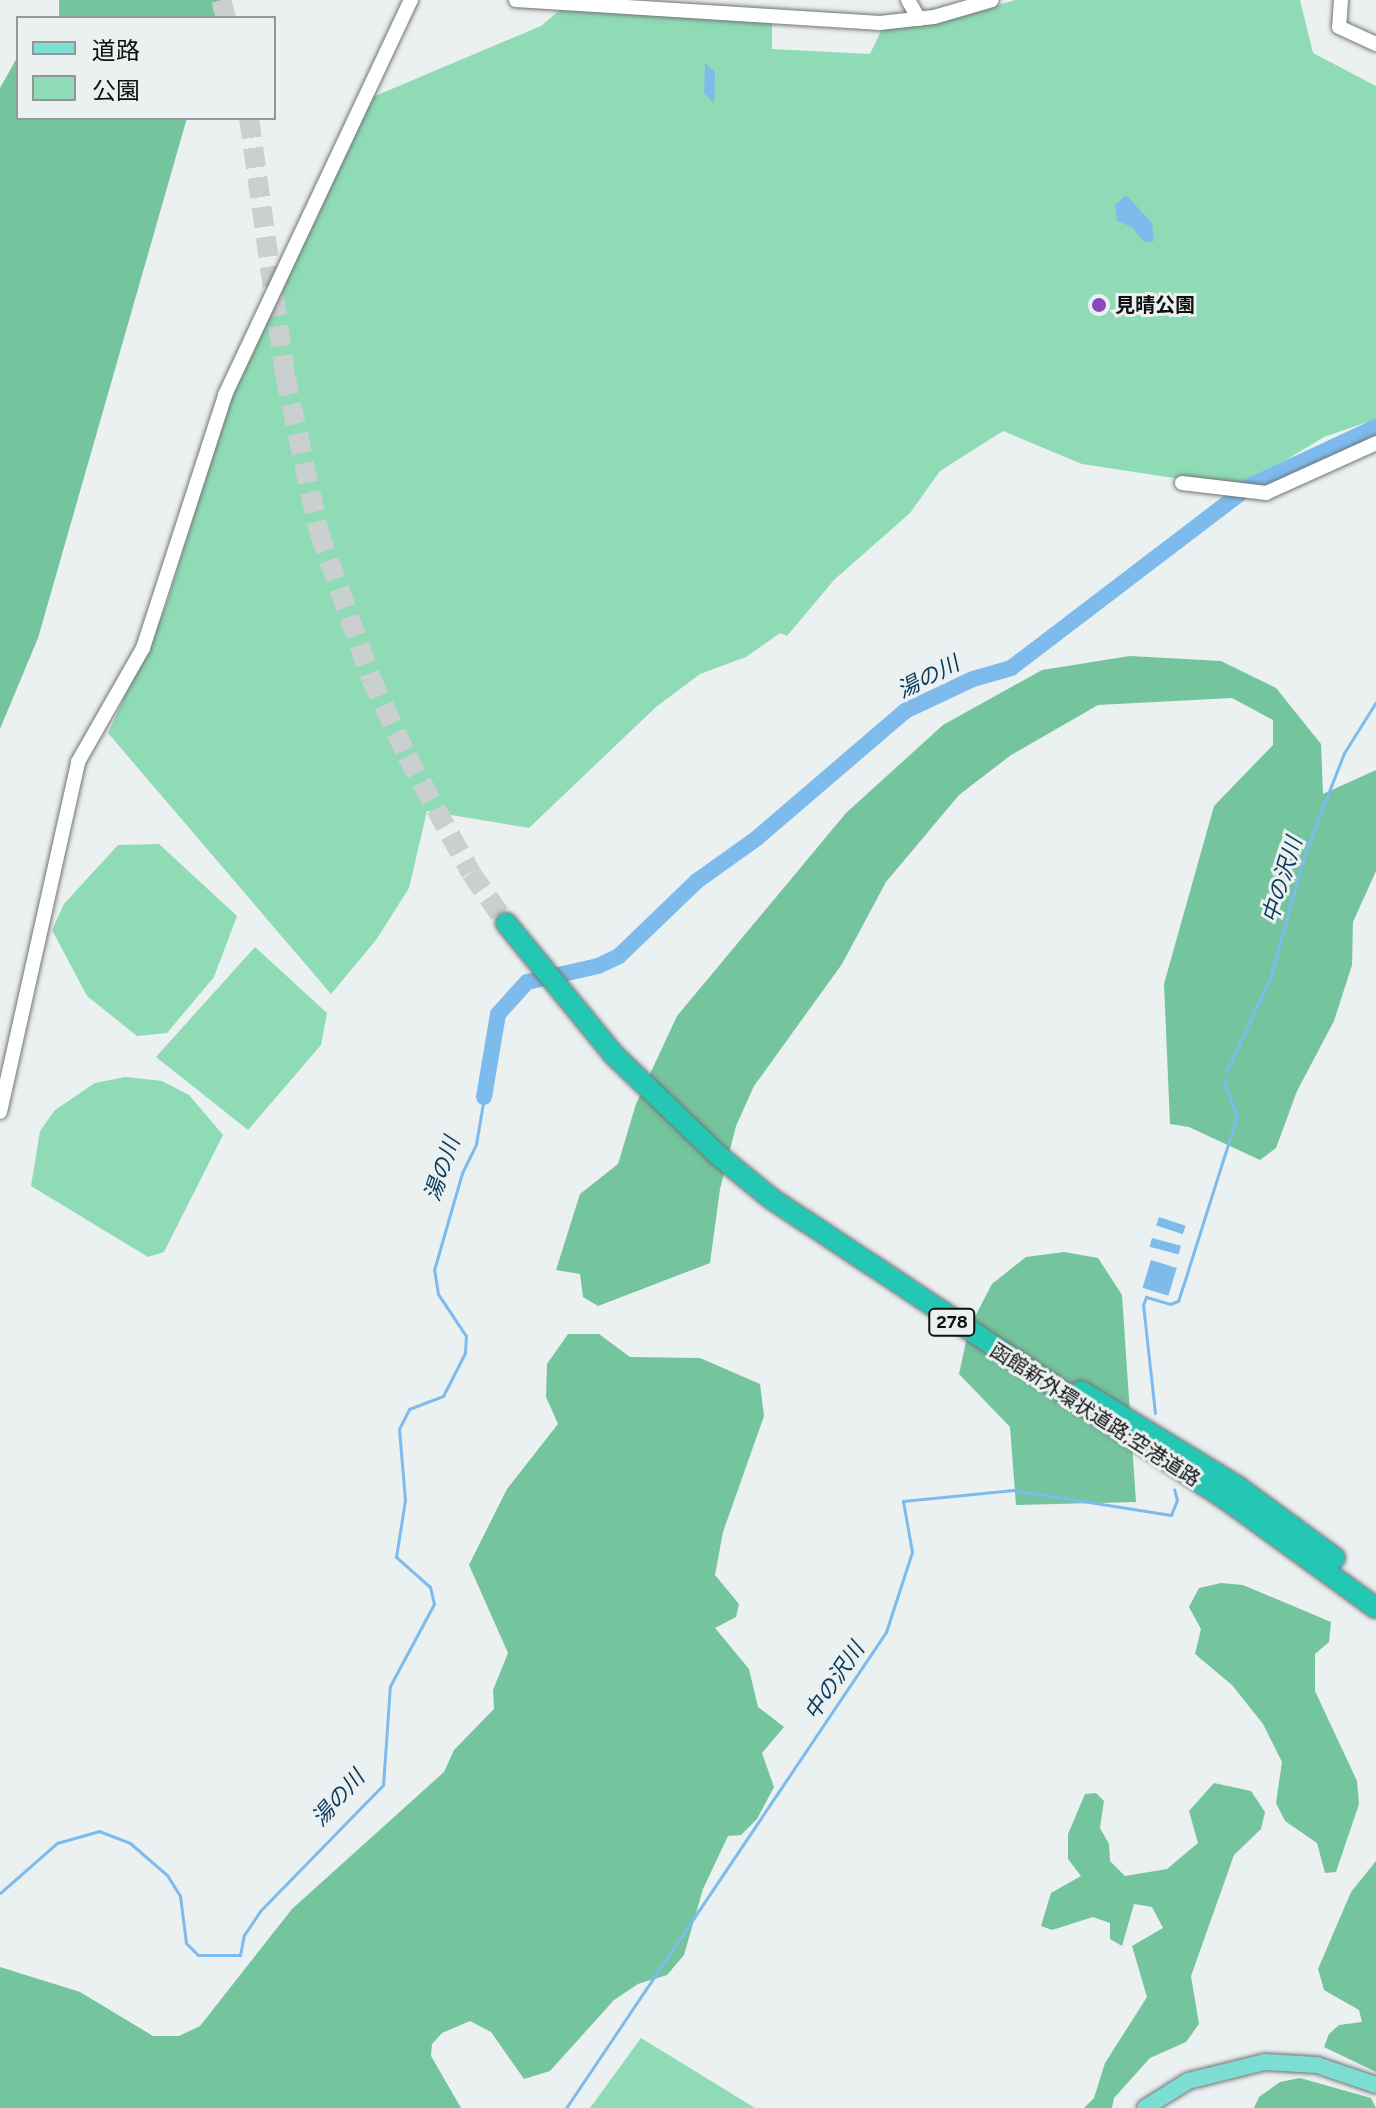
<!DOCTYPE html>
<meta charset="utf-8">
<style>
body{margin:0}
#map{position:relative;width:1376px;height:2108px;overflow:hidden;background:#ebf0f0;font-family:Figtree,"Noto Sans JP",sans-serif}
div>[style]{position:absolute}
.green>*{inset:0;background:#8fdbb5}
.forest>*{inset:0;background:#74c49e;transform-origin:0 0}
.water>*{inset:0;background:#7dbbed;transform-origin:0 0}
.stream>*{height:3px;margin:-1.5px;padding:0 1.5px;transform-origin:1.5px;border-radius:1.5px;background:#7dbbed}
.river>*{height:16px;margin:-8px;padding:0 8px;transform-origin:8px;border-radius:8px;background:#7dbbed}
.highway-tunnel>*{height:20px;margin-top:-10px;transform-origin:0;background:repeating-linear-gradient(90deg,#cacfcf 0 20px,transparent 0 30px)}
.roads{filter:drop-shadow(0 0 2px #717576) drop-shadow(0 0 2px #717576)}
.minor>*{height:14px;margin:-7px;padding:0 7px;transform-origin:7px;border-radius:7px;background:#fff}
.major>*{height:16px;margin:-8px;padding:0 8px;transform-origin:8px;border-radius:8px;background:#7cddd2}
.highway>*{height:20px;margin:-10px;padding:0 10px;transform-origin:10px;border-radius:10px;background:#24c7b4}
.dots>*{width:22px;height:22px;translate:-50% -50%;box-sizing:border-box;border:4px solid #ebf0f0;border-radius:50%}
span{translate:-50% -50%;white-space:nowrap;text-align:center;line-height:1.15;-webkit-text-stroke:6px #ebf0f0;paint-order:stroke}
.shield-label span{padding:2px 6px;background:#ebf0f0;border:2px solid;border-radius:6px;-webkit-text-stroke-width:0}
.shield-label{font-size:18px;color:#0f1111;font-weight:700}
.poi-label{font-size:20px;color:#0f1111;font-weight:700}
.left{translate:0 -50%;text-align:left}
.street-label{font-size:20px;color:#0f1111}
.water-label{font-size:22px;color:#0a3b5c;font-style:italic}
.legend{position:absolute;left:16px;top:16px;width:260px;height:104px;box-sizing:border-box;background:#ebf0f0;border:2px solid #939797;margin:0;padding:10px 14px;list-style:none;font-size:24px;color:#0f1111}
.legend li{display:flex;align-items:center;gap:16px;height:40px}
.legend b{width:40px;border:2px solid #939797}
</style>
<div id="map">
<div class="green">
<div style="clip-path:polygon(1015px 0,1300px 0,1313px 53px,1376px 86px,1376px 419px,1324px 437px,1240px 488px,1082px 464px,1003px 431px,940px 471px,910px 513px,834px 580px,787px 636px,780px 633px,746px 657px,700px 674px,656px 707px,529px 828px,427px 811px,409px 888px,376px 940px,331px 994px,108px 733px,166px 606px,231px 395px,368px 99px,541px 26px,560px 10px,772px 22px,772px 49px,870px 54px,882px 29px,941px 22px)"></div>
<div style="clip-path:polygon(159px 844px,237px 916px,214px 977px,167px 1033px,137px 1036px,87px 996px,52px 930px,64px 904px,118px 845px)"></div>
<div style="clip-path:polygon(255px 947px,327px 1013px,321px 1045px,248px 1130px,156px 1057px)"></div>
<div style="clip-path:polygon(125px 1077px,162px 1081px,189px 1095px,223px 1135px,164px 1252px,148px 1257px,31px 1186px,40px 1131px,55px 1110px,95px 1083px)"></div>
<div style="clip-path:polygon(641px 2038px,755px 2108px,590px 2108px)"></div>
</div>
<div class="forest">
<div style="left:59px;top:0;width:162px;height:23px"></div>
<div style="clip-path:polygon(18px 56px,18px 118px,187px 118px,38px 638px,0 729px,0 88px)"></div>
<div style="clip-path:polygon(1130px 656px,1221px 661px,1276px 688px,1321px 744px,1323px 794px,1376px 770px,1376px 871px,1353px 922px,1352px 965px,1334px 1021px,1297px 1091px,1276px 1148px,1260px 1160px,1189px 1127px,1170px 1124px,1164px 984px,1214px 806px,1273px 745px,1273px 720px,1232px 698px,1098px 705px,1011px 755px,959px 795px,886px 882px,842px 964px,754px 1086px,736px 1126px,720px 1189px,710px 1263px,598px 1306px,583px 1297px,580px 1274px,556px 1270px,580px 1194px,618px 1164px,636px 1104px,677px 1016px,846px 813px,943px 725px,1042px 670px)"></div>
<div style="clip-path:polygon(1064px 1252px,1098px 1258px,1122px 1295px,1136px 1502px,1016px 1505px,1010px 1427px,959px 1374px,969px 1328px,992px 1284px,1026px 1257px)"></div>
<div style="clip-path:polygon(568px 1334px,599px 1334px,630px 1357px,700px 1358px,760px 1384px,764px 1416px,723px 1532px,715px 1575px,739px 1604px,736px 1617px,715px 1628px,749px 1669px,758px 1707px,784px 1727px,762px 1753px,774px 1787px,757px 1819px,741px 1835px,728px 1836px,703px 1889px,684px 1955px,667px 1975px,638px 1984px,614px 2000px,550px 2071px,524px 2079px,491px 2032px,470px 2021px,442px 2033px,432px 2044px,431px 2056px,461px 2108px,0 2108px,0 1967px,80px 1992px,153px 2036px,179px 2036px,200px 2026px,292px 1909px,444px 1772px,454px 1750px,494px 1709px,493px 1690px,508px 1653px,469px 1565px,507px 1489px,558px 1424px,546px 1397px,547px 1364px)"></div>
<div style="clip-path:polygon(1221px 1583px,1243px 1585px,1331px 1622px,1329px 1642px,1315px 1654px,1315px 1691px,1357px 1781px,1359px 1804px,1336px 1872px,1325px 1873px,1317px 1843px,1285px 1821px,1276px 1803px,1282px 1762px,1263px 1724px,1232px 1685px,1195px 1654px,1201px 1629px,1189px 1607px,1199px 1588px)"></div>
<div style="clip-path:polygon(1214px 1783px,1251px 1791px,1265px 1812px,1261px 1829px,1234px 1855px,1191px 1976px,1199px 2024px,1186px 2042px,1150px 2058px,1114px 2098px,1112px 2108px,1084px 2108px,1094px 2098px,1105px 2063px,1147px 1997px,1132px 1946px,1163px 1928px,1152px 1907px,1134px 1904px,1122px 1946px,1110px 1939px,1110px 1923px,1093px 1917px,1052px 1930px,1041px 1926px,1051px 1893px,1081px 1876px,1068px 1859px,1068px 1834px,1085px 1794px,1096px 1793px,1104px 1801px,1100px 1828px,1109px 1844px,1110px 1861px,1125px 1876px,1167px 1869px,1198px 1843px,1189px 1811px)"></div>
<div style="clip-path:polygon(1376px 1861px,1376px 2072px,1324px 2047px,1329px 2034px,1339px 2025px,1362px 2022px,1359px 2010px,1324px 1990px,1318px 1969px,1351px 1892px)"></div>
<div style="clip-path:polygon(1300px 2078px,1371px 2098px,1376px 2108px,1254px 2108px,1259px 2097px,1280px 2082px)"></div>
</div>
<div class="water">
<div style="clip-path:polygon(705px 63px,715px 72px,714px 104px,704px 93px)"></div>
<div style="clip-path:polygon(1126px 195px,1152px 223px,1154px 241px,1144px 242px,1132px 227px,1117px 221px,1115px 205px)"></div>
<div style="left:1159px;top:1217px;width:28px;height:9px;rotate:18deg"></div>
<div style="left:1152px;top:1238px;width:30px;height:9px;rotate:15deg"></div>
<div style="left:1151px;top:1260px;width:27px;height:29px;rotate:17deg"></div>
</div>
<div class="stream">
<div style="left:1226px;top:1072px;width:104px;rotate:-64.9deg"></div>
<div style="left:1270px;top:978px;width:130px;rotate:-74.4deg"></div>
<div style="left:1305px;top:853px;width:107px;rotate:-68.7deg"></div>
<div style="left:1344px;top:753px;width:60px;rotate:-57.9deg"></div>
<div style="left:1155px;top:1413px;width:109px;rotate:-96.3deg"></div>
<div style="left:1143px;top:1305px;width:9px;rotate:-69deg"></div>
<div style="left:1146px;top:1297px;width:25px;rotate:16deg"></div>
<div style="left:1170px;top:1304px;width:9px;rotate:-21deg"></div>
<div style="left:1178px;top:1301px;width:16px;rotate:-72deg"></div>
<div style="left:1183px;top:1286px;width:178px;rotate:-72.4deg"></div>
<div style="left:1237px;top:1116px;width:39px;rotate:-111deg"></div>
<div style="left:0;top:1893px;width:76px;rotate:-41.3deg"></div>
<div style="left:57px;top:1843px;width:44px;rotate:-15.9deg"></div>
<div style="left:99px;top:1831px;width:33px;rotate:21deg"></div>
<div style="left:130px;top:1843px;width:49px;rotate:40.9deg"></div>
<div style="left:167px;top:1875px;width:25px;rotate:58deg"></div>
<div style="left:180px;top:1896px;width:47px;rotate:82.7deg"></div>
<div style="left:186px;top:1943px;width:17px;rotate:45deg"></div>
<div style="left:198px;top:1955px;width:42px"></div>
<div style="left:240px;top:1955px;width:20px;rotate:-79deg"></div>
<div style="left:244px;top:1935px;width:30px;rotate:-56deg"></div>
<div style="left:261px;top:1910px;width:175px;rotate:-45.7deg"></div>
<div style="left:383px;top:1785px;width:99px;rotate:-86deg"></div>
<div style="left:390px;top:1686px;width:93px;rotate:-61.8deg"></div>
<div style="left:434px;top:1604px;width:17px;rotate:-103deg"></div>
<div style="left:430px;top:1587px;width:45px;rotate:-138.6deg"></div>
<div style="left:396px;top:1557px;width:58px;rotate:-81deg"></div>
<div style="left:405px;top:1500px;width:71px;rotate:-94.8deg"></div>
<div style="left:399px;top:1429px;width:22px;rotate:-63deg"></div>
<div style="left:409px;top:1409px;width:36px;rotate:-21deg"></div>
<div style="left:443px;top:1396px;width:48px;rotate:-62.9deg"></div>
<div style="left:465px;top:1353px;width:17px;rotate:-87deg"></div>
<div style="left:466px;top:1336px;width:50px;rotate:-123.7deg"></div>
<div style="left:438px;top:1294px;width:24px;rotate:-99deg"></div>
<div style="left:434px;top:1270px;width:101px;rotate:-73.9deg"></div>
<div style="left:462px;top:1173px;width:32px;rotate:-64deg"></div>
<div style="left:476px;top:1144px;width:48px;rotate:-80.3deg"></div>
<div style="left:566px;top:2108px;width:574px;rotate:-56.09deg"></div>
<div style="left:886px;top:1632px;width:84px;rotate:-72deg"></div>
<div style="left:912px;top:1552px;width:52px;rotate:-100deg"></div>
<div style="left:903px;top:1501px;width:111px;rotate:-5.7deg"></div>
<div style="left:1013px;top:1490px;width:160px;rotate:9deg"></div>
<div style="left:1171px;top:1515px;width:16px;rotate:-68deg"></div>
<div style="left:1177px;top:1500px;width:11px;rotate:-105deg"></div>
</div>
<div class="river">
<div style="left:484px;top:1097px;width:84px;rotate:-80.4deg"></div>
<div style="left:498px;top:1014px;width:43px;rotate:-47.8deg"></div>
<div style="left:527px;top:982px;width:73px;rotate:-12.7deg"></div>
<div style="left:598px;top:966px;width:23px;rotate:-25deg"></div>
<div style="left:619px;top:956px;width:108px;rotate:-43.9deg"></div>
<div style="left:697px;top:881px;width:74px;rotate:-35.6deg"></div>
<div style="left:757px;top:838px;width:195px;rotate:-40.6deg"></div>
<div style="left:905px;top:711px;width:75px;rotate:-25.2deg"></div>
<div style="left:973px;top:679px;width:40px;rotate:-16deg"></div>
<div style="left:1011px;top:668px;width:300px;rotate:-37.3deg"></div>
<div style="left:1250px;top:486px;width:139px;rotate:-25.1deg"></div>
</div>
<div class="highway-tunnel">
<div style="left:221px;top:0;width:19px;rotate:74deg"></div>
<div style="left:249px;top:118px;width:260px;rotate:82deg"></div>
<div style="left:285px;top:375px;width:161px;rotate:77.8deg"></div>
<div style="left:319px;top:532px;width:155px;rotate:70.4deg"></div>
<div style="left:371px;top:678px;width:86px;rotate:65.2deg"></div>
<div style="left:407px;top:756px;width:133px;rotate:61.3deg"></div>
<div style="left:471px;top:873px;width:61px;rotate:55deg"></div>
</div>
<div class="roads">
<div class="minor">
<div style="left:516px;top:0;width:365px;rotate:3.6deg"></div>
<div style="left:880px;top:23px;width:54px;rotate:-6.3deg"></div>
<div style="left:934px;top:17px;width:60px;rotate:-16.3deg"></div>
<div style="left:908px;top:0;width:22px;rotate:60deg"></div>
<div style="left:1341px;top:0;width:27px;rotate:94deg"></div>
<div style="left:1339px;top:27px;width:41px;rotate:24.7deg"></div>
<div style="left:1182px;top:483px;width:85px;rotate:6.8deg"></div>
<div style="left:1266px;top:493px;width:121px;rotate:-24.4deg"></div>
<div style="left:0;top:1112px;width:359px;rotate:-77.4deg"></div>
<div style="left:78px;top:762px;width:131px;rotate:-60.3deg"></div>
<div style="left:143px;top:648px;width:266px;rotate:-72deg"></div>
<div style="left:225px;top:395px;width:437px;rotate:-64.8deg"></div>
</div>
<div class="major">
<div style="left:1145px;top:2108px;width:51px;rotate:-32.1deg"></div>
<div style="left:1188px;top:2081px;width:79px;rotate:-13.9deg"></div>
<div style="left:1265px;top:2062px;width:52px;rotate:3.3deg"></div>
<div style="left:1317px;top:2065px;width:62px;rotate:18.7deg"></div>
</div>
<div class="highway">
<div style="left:506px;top:923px;width:171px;rotate:50.7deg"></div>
<div style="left:614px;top:1055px;width:146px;rotate:43.9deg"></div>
<div style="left:719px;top:1156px;width:68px;rotate:39.1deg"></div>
<div style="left:772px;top:1199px;width:549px;rotate:33.49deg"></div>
<div style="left:1230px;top:1502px;width:180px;rotate:36deg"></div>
<div style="left:1081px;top:1391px;width:184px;rotate:31.4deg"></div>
<div style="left:1238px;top:1487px;width:120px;rotate:36.2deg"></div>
</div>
</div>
<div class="dots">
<div style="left:1099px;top:305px;background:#8749be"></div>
</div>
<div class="shield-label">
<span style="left:952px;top:1322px">278</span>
</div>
<div class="poi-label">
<span class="left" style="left:1115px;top:305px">見晴公園</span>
</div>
<div class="street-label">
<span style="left:1095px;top:1415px;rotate:33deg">函館新外環状道路;空港道路</span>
</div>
<div class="water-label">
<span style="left:928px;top:677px;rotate:-27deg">湯の川</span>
<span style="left:1282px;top:880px;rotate:-73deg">中の沢川</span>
<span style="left:442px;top:1169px;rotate:-71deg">湯の川</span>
<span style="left:834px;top:1681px;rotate:-56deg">中の沢川</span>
<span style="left:338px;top:1798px;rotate:-48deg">湯の川</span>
</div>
<ul class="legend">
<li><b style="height:10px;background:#7cddd2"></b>道路</li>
<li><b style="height:22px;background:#8fdbb5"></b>公園</li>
</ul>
</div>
